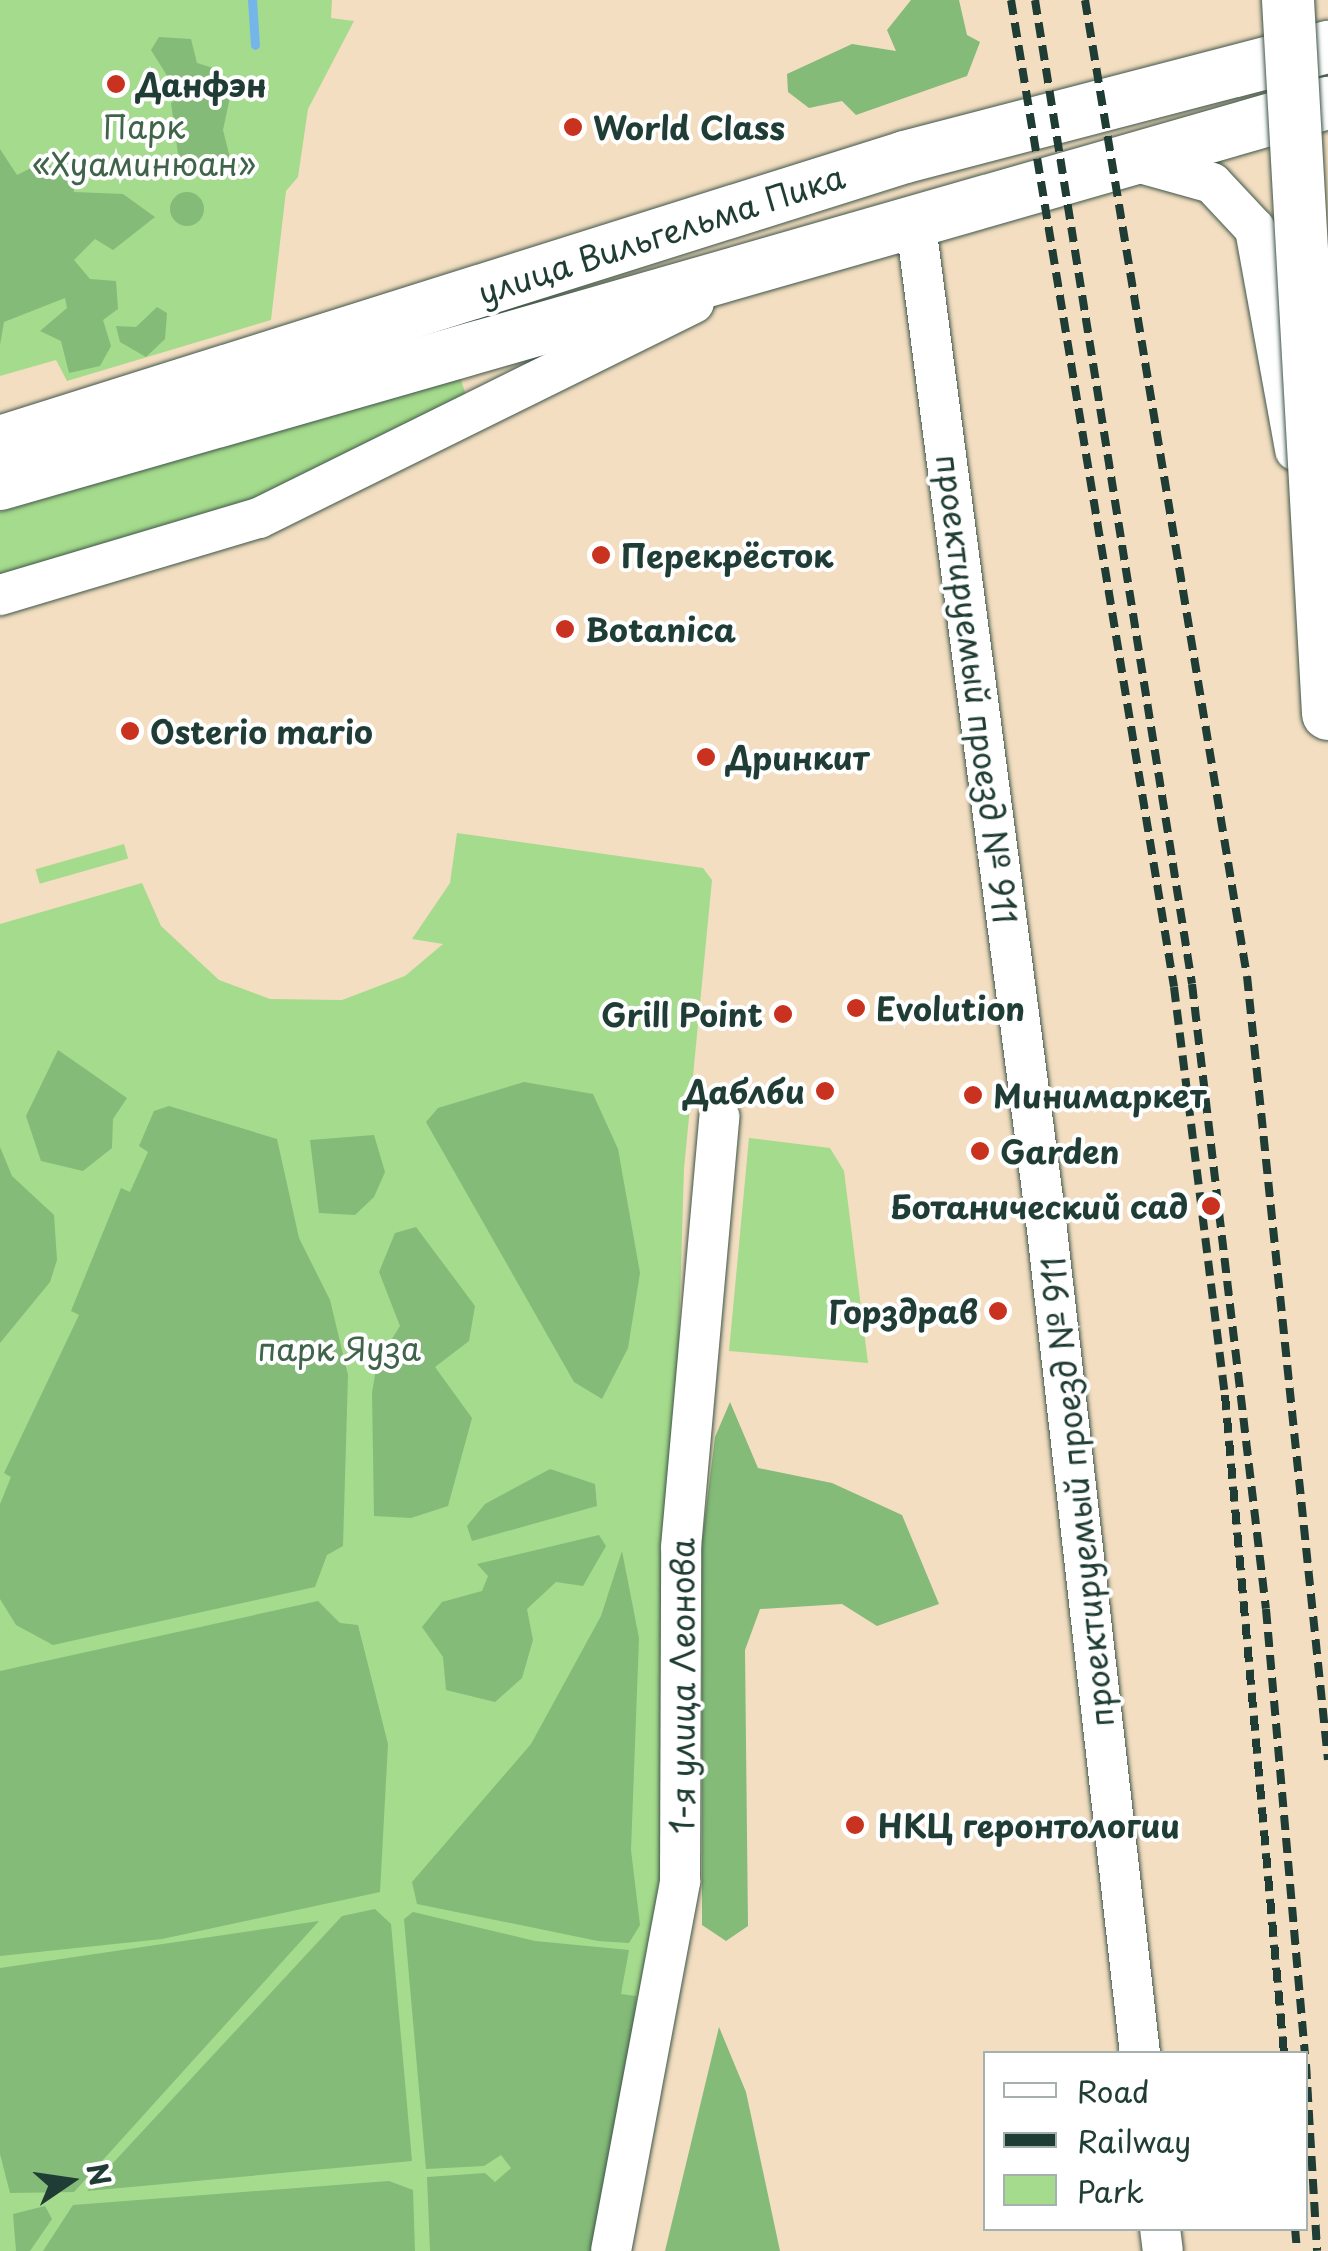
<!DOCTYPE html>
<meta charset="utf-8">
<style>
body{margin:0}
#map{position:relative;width:1328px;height:2251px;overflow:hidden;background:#f3dec1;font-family:"Playpen Sans",sans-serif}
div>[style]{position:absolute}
.green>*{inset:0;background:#a5db8c;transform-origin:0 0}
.forest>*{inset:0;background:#84bb78}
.round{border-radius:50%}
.stream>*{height:9px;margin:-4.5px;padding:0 4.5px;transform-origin:4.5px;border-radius:4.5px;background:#75b6ea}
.roads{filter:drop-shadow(0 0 2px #3f5549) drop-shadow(0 0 2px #3f5549)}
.minor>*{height:40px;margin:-20px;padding:0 20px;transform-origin:20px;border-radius:20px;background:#fff}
.major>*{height:52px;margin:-26px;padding:0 26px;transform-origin:26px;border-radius:26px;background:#fff}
.rail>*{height:8px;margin-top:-4px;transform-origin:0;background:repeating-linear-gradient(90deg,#1f3d34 0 15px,transparent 0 23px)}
.bridges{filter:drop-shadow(0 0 2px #3f5549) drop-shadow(0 0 2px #3f5549)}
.major-bridge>*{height:52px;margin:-26px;padding:0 26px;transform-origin:26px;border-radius:26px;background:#fff}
.dots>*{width:28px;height:28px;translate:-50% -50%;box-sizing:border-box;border:5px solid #fff;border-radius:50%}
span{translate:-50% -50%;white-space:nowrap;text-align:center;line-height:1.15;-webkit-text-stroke:8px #fff;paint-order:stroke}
.poi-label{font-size:32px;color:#1f3d34;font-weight:700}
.left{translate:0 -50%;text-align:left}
.right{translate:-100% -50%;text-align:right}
.park-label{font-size:32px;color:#40644a}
.street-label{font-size:32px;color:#1f3d34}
.legend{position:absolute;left:983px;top:2051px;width:325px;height:180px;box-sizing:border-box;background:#fff;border:2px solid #a5b1ae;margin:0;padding:12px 18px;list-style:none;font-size:30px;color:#1f3d34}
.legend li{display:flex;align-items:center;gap:20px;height:50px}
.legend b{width:50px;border:2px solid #a5b1ae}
.north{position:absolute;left:20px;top:2131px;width:100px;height:100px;-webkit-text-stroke:8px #fff;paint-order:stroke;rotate:77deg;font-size:28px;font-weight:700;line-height:40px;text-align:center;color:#1f3d34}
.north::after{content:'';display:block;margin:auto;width:35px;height:45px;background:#1f3d34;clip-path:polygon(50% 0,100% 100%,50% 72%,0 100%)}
</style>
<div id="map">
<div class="green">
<div style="clip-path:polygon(0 0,332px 0,331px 18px,354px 21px,308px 109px,298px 177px,286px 191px,271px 320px,67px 381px,56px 360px,0 376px)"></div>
<div style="clip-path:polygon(460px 377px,466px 395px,253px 501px,0 580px,0 512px)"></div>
<div style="clip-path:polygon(457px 833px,703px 868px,712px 880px,684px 1169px,662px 1896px,593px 2251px,0 2251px,0 924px,142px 883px,161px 926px,219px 980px,270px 999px,342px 1000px,405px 976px,443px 944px,412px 939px,450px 883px)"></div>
<div style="left:124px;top:844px;width:15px;height:92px;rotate:74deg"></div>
<div style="clip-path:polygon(749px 1138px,830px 1148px,844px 1171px,868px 1363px,729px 1351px)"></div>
</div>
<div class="forest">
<div style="clip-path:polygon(911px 0,959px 0,967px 35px,980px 42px,967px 76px,856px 115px,842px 101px,809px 108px,788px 92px,787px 74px,852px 44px,896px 51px,887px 30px)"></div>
<div style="clip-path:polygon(159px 37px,191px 39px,197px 63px,213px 68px,209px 86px,230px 97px,223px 130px,231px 162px,220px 172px,188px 177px,180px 169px,171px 103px,193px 89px,171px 82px,151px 50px)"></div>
<div style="clip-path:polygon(0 149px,17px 175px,39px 164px,71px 169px,74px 192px,123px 194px,155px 217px,113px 250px,95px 239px,74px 260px,90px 279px,116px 281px,118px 309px,103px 320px,111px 346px,100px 366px,69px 373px,61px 341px,40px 331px,67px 308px,65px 298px,4px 322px,0 345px)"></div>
<div class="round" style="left:170px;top:192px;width:34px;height:34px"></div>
<div style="clip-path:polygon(157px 307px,167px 313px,165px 339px,146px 357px,120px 342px,116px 326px,136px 327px)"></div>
<div style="clip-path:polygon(58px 1050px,127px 1098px,113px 1119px,112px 1148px,83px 1171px,41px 1161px,26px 1116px)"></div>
<div style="clip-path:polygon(524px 1082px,593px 1094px,618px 1149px,640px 1273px,628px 1348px,602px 1399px,574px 1382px,426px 1122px,438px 1108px)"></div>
<div style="clip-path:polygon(169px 1106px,277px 1139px,299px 1238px,330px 1300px,348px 1375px,343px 1546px,327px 1555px,315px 1587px,53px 1645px,16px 1625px,0 1599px,0 1504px,11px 1477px,4px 1473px,79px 1315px,71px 1311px,121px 1188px,130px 1192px,148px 1152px,139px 1146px,154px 1111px)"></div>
<div style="clip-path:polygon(374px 1135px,385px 1172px,374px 1197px,355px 1215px,319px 1213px,310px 1140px)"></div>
<div style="clip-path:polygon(0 1147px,12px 1176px,54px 1215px,57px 1260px,50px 1282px,0 1343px)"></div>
<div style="clip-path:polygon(416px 1227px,475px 1306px,469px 1341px,435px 1367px,472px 1418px,448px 1506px,411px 1518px,374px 1516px,372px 1393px,377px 1363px,400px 1326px,379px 1272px,395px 1233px)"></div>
<div style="clip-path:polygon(730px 1402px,758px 1468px,832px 1483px,902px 1515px,939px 1604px,877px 1626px,842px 1604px,760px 1609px,745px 1650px,748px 1926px,726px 1941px,702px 1925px,702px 1542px,715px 1437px)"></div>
<div style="clip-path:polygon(550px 1469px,595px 1484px,597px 1506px,472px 1541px,467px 1526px,485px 1504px)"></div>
<div style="clip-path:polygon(599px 1535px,606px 1546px,583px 1586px,556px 1582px,527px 1609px,533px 1640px,522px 1678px,495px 1702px,446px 1690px,443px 1657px,422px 1627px,442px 1602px,482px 1591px,488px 1576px,477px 1564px)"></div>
<div style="clip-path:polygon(622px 1551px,639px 1638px,631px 1850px,640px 1925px,629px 1943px,598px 1941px,417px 1904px,412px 1882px,531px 1744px,601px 1616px)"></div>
<div style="clip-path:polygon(318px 1601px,340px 1623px,358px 1625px,388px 1744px,380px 1892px,162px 1939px,0 1956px,0 1671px)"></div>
<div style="clip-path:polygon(375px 1909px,391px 1924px,412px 2161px,87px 2191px,342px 1916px)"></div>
<div style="clip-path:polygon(413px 1912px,535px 1941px,629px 1950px,621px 1994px,636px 1996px,635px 2021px,593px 2251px,430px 2251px,427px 2177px,485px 2173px,495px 2182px,511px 2168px,501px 2155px,484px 2166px,426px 2169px,404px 1919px)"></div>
<div style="clip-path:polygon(319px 1921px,74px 2192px,10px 2193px,0 2154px,0 1968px)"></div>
<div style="clip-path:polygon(719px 2027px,746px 2092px,780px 2251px,665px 2251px)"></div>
<div style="clip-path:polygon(389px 2181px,413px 2190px,415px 2251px,43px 2251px,73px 2205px)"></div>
<div style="clip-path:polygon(45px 2206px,52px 2219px,30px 2251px,16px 2251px,13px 2214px)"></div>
</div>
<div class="stream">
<div style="left:252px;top:0;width:45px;rotate:86.2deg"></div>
</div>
<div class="roads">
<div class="minor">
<div style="left:1133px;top:161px;width:82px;rotate:15.6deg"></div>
<div style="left:1212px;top:183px;width:63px;rotate:46.9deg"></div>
<div style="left:1255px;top:229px;width:225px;rotate:79.7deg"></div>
<div style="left:915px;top:218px;width:1012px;rotate:82.56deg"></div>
<div style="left:1046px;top:1221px;width:838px;rotate:83.56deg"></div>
<div style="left:0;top:595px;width:270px;rotate:-16.6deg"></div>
<div style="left:259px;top:518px;width:485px;rotate:-26.3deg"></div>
<div style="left:1160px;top:2228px;width:23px;rotate:83deg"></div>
<div style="left:611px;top:2251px;width:376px;rotate:-79.4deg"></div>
<div style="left:680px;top:1881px;width:334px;rotate:-89.8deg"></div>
<div style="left:681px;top:1547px;width:432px;rotate:-84.9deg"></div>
</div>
<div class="major">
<div style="left:0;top:442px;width:949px;rotate:-17.48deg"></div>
<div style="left:905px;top:157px;width:437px;rotate:-14.6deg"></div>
<div style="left:0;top:484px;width:1382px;rotate:-16.01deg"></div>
</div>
</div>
<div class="rail">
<div style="left:1011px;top:0;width:1000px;rotate:80.62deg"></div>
<div style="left:1174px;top:987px;width:411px;rotate:82.9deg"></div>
<div style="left:1225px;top:1395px;width:662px;rotate:84.88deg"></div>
<div style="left:1035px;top:0;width:996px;rotate:80.93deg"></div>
<div style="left:1192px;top:984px;width:629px;rotate:83.25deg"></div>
<div style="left:1266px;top:1609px;width:447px;rotate:85deg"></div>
<div style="left:1085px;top:0;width:989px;rotate:80.58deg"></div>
<div style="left:1247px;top:976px;width:788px;rotate:84.1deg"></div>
<div style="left:1306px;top:2064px;width:187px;rotate:86.6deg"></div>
<div style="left:1295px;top:2228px;width:23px;rotate:85deg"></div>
</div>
<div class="bridges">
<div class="major-bridge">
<div style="left:1288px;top:0;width:715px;rotate:86.79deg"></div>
</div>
</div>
<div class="dots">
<div style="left:116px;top:84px;background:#c8321e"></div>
<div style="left:573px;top:127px;background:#c8321e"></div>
<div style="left:601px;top:555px;background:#c8321e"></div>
<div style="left:565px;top:629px;background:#c8321e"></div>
<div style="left:130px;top:731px;background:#c8321e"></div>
<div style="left:706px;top:757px;background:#c8321e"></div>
<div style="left:856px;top:1008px;background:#c8321e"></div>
<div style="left:783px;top:1014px;background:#c8321e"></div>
<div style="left:825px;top:1091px;background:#c8321e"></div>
<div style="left:973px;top:1095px;background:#c8321e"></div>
<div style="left:980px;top:1151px;background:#c8321e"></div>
<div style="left:1211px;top:1206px;background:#c8321e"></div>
<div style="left:998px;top:1311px;background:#c8321e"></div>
<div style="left:855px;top:1825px;background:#c8321e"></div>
</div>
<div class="poi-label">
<span class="left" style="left:136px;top:84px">Данфэн</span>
<span class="left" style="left:593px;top:127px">World Class</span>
<span class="left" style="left:621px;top:555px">Перекрёсток</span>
<span class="left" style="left:585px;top:629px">Botanica</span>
<span class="left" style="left:150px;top:731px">Osterio mario</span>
<span class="left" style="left:726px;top:757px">Дринкит</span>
<span class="left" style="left:876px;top:1008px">Evolution</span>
<span class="right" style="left:763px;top:1014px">Grill Point</span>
<span class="right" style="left:805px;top:1091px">Даблби</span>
<span class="left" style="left:993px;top:1095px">Минимаркет</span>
<span class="left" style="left:1000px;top:1151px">Garden</span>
<span class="right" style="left:1188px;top:1206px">Ботанический сад</span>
<span class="right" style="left:978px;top:1311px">Горздрав</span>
<span class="left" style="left:878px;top:1825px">НКЦ геронтологии</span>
</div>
<div class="park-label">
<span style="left:144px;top:145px">Парк<br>«Хуаминюан»</span>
<span style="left:339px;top:1348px">парк Яуза</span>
</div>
<div class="street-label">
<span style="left:661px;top:234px;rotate:-18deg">улица Вильгельма Пика</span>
<span style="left:977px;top:689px;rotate:83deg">проектируемый проезд № 911</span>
<span style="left:1077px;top:1492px;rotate:-96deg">проектируемый проезд № 911</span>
<span style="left:682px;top:1686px;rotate:-90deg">1-я улица Леонова</span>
</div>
<ul class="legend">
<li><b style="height:12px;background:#fff"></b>Road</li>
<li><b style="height:12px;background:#1f3d34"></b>Railway</li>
<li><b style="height:28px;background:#a5db8c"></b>Park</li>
</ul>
<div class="north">N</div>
</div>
